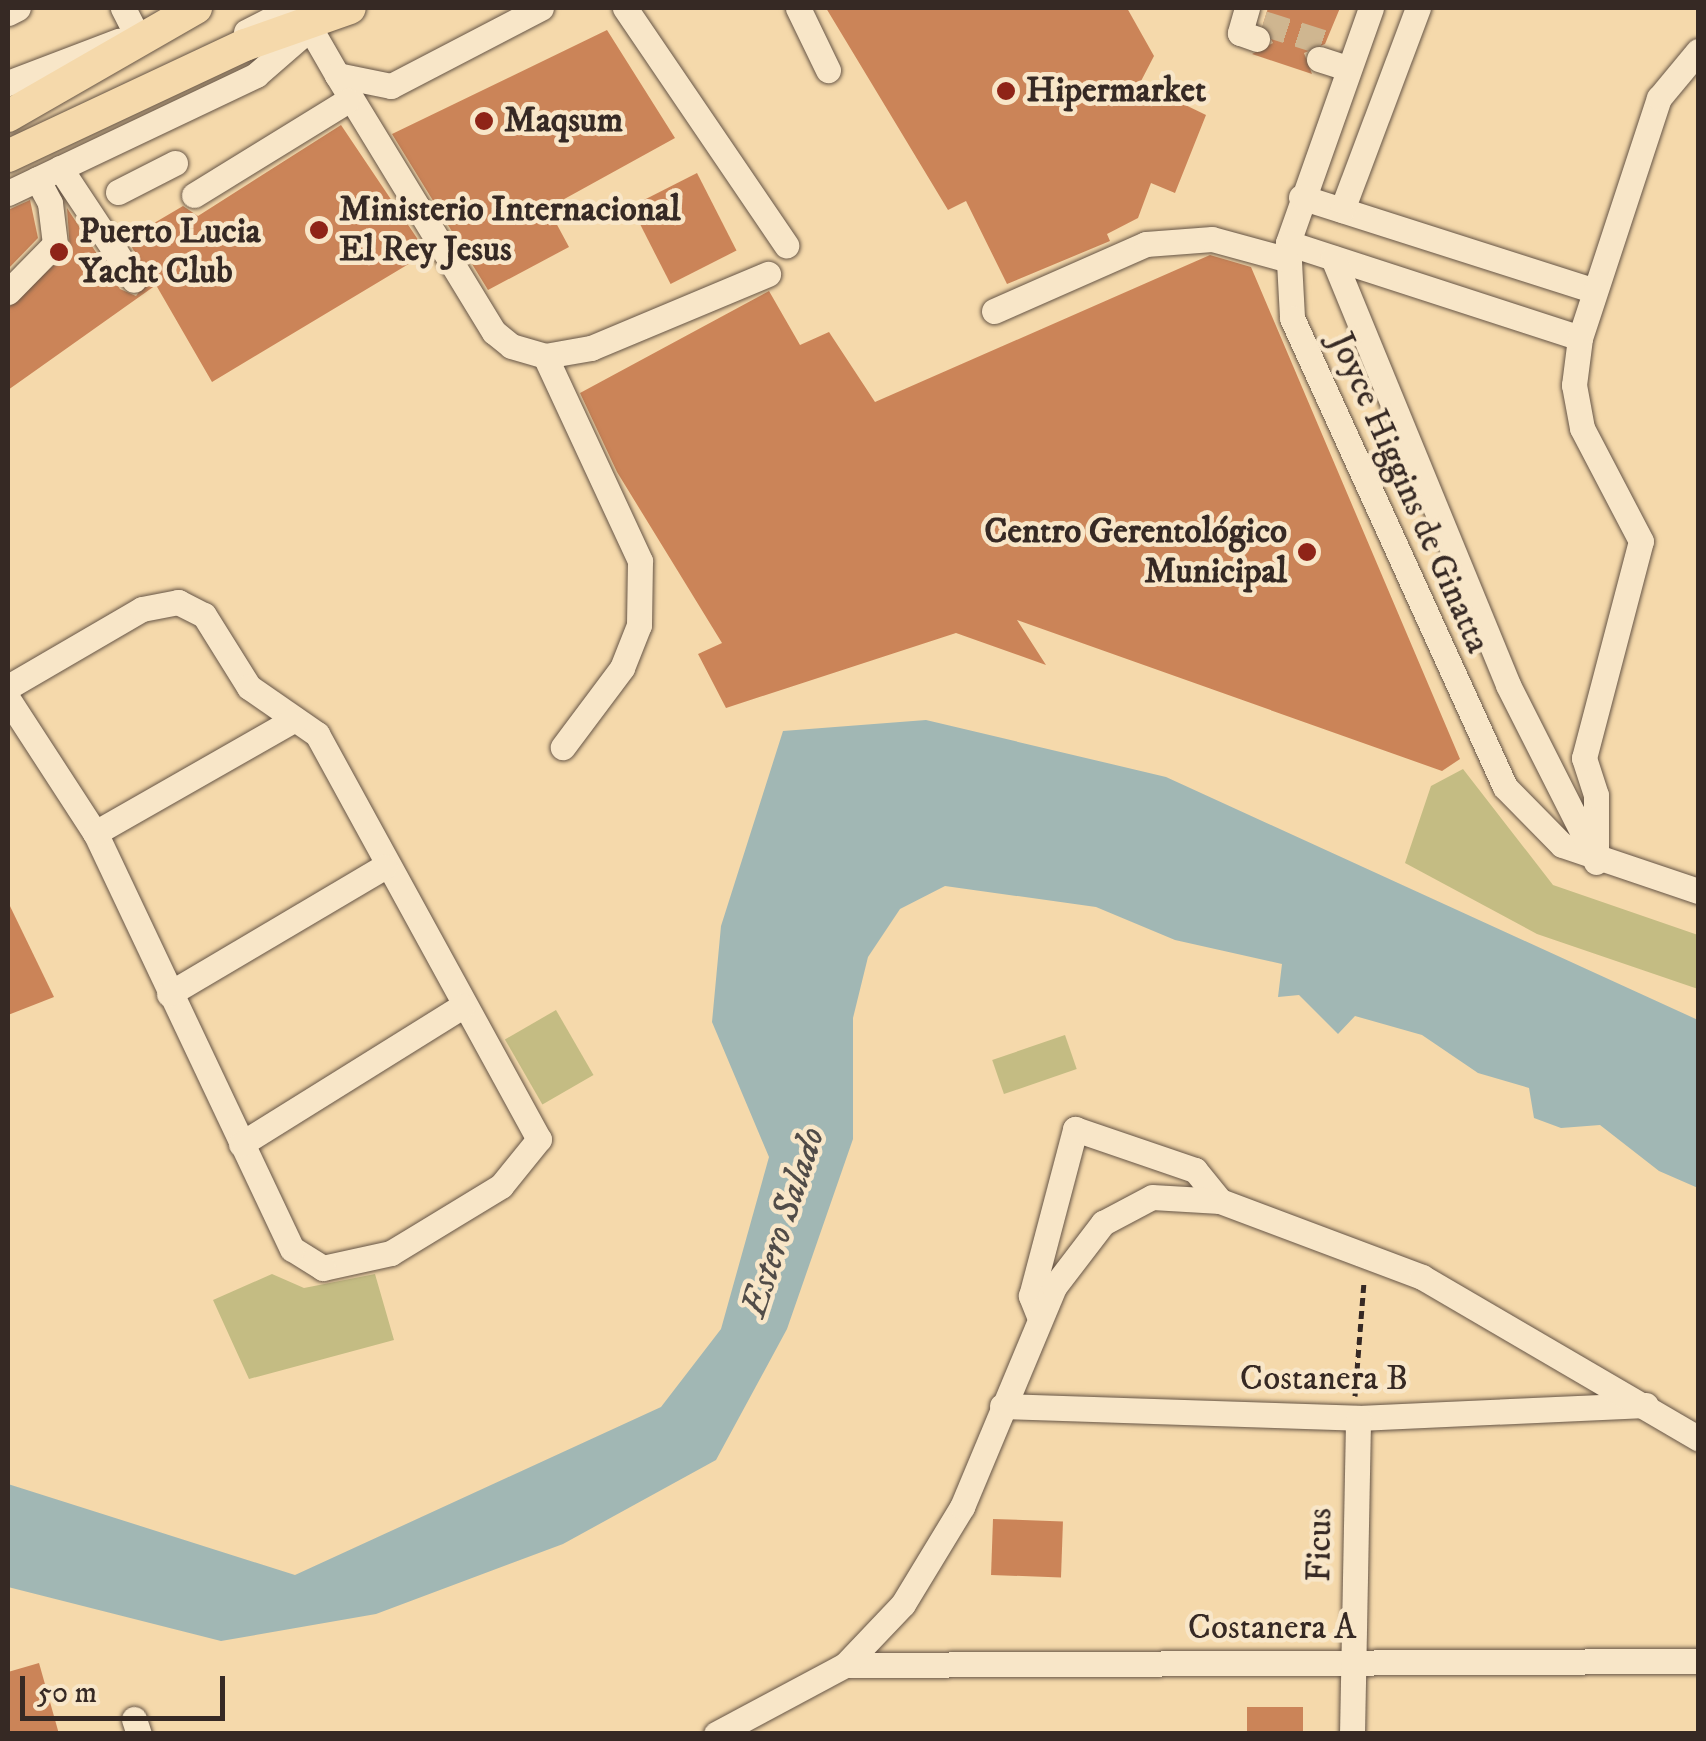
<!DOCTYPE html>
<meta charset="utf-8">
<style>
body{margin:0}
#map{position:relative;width:1706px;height:1741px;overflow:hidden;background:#f5d9ab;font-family:"IM FELL DW Pica",serif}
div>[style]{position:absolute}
.green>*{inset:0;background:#c4bc83;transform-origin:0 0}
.water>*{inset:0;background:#a1b7b4}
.building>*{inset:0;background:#cb8458;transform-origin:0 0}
.minor-tunnel>*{height:25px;margin-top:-12.5px;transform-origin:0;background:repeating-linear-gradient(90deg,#cfb690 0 25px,transparent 0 37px)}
.path>*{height:5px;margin-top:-2.5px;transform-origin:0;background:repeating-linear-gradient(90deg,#362924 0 8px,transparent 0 13px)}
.roads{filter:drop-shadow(0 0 2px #665546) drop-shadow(0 0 2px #665546)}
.minor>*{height:25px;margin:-12.5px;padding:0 12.5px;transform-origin:12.5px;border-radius:12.5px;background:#f8e6c8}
.major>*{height:32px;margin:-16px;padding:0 16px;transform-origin:16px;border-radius:16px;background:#f5d9ab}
.dots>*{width:28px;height:28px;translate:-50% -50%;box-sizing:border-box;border:5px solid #f8e6c8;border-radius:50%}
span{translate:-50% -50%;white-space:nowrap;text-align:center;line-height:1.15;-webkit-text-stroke:9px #f8e6c8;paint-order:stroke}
.poi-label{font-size:35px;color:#362924;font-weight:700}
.left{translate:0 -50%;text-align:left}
.right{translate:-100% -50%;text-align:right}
.street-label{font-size:35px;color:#362924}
.water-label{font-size:38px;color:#514c48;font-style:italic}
.frame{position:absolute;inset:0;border:10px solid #362924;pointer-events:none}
.scale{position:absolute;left:20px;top:1676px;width:205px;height:45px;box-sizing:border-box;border:5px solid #362924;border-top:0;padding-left:12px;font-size:30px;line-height:35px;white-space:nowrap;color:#362924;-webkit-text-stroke:8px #f8e6c8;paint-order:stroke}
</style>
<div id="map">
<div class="green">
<div style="clip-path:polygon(1463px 769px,1553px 885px,1698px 935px,1698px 989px,1537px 934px,1405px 863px,1431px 786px)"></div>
<div style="left:556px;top:1010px;width:75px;height:59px;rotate:60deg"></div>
<div style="left:1065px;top:1035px;width:36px;height:77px;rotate:71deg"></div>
<div style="clip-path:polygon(272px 1274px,304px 1288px,375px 1274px,394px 1340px,249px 1379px,213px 1300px)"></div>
</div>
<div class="water">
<div style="clip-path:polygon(926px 720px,1166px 777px,1698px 1020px,1698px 1188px,1659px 1171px,1600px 1125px,1561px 1128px,1534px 1118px,1529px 1088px,1478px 1073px,1422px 1035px,1355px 1016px,1338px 1034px,1299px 995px,1278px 997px,1282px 964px,1175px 940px,1096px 907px,945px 886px,900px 909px,868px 957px,853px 1018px,853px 1139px,787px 1329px,716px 1460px,563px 1544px,376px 1614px,221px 1641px,8px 1587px,8px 1484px,295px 1575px,661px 1407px,721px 1329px,769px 1157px,712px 1022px,721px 926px,783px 731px)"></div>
</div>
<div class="building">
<div style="clip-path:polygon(826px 8px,1127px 8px,1154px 56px,1140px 83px,1206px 115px,1175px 193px,1151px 183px,1138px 218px,1107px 234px,1110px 241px,1007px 284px,966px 201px,948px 210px)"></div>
<div style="clip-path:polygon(1268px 8px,1340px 8px,1325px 44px,1304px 53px,1312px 74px,1252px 54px,1273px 43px,1263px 24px)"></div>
<div style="clip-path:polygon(607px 30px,675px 138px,548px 208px,569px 247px,488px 290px,392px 134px)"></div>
<div style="clip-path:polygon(341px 125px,427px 253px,212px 382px,156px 285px,8px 390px,8px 308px,70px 250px,67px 208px,120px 289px,136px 296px,150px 278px,127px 239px,183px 206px,198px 216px)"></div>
<div style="left:697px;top:173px;width:87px;height:74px;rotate:63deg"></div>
<div style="clip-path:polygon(30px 200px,38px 238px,8px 269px,8px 210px)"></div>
<div style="clip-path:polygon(1210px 255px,1251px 267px,1460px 759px,1442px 771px,1017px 620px,1046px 665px,956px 633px,726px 708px,698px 654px,722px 643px,617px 472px,580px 393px,769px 291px,800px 345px,829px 332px,875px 402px)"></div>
<div style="clip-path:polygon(8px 902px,54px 997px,8px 1015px)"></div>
<div style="left:993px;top:1519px;width:70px;height:56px;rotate:2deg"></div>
<div style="clip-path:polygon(39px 1663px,59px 1734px,8px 1734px,8px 1672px)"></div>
<div style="left:1303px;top:1707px;width:27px;height:56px;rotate:90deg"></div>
</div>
<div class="minor-tunnel">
<div style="left:1263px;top:23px;width:66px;rotate:17.6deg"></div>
</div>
<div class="path">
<div style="left:1355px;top:1396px;width:114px;rotate:-85.5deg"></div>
</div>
<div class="roads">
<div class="minor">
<div style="left:123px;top:8px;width:29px;rotate:63deg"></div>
<div style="left:625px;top:8px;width:287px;rotate:55.8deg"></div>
<div style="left:798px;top:8px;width:69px;rotate:64.2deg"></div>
<div style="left:1247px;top:8px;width:26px;rotate:106deg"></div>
<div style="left:1240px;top:33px;width:18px;rotate:19deg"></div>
<div style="left:1371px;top:8px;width:249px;rotate:109.5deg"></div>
<div style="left:1288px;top:243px;width:75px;rotate:86.9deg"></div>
<div style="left:1292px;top:318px;width:515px;rotate:65.57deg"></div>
<div style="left:1505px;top:787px;width:81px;rotate:45.5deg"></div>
<div style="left:1562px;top:845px;width:144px;rotate:18.7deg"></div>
<div style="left:8px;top:13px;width:11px;rotate:-27deg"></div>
<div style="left:246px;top:32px;width:53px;rotate:-27.1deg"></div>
<div style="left:1319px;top:59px;width:29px;rotate:18deg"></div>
<div style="left:337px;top:75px;width:301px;rotate:58.6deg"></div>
<div style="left:494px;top:332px;width:22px;rotate:39deg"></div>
<div style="left:511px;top:346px;width:35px;rotate:16deg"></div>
<div style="left:545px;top:356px;width:47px;rotate:-9.9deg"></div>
<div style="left:591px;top:348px;width:192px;rotate:-22.7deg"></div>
<div style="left:8px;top:83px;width:118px;rotate:-20.9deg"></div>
<div style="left:60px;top:168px;width:134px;rotate:56.5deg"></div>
<div style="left:118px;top:192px;width:64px;rotate:-27deg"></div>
<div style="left:8px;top:193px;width:275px;rotate:-25.4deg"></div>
<div style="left:256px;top:75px;width:72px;rotate:-41deg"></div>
<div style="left:310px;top:28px;width:54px;rotate:60.1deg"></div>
<div style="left:337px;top:75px;width:55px;rotate:11.5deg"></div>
<div style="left:391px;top:86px;width:169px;rotate:-27.5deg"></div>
<div style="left:194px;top:195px;width:180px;rotate:-31.6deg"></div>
<div style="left:1301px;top:197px;width:306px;rotate:17.7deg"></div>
<div style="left:1342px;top:210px;width:216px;rotate:-69.4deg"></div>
<div style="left:1288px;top:243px;width:307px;rotate:18deg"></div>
<div style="left:1333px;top:258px;width:461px;rotate:67.7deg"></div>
<div style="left:1508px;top:685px;width:184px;rotate:63.2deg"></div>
<div style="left:8px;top:292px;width:67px;rotate:-45.6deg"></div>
<div style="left:55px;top:244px;width:41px;rotate:-97deg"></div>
<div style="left:50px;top:203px;width:27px;rotate:-118deg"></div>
<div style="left:994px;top:311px;width:166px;rotate:-23.8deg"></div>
<div style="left:1146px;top:244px;width:66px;rotate:-4.3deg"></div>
<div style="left:1212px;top:239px;width:76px;rotate:15.3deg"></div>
<div style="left:545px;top:356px;width:226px;rotate:65.1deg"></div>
<div style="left:640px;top:561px;width:64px;rotate:90.9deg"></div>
<div style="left:639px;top:625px;width:46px;rotate:111.6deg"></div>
<div style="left:622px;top:668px;width:99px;rotate:126.8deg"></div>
<div style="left:8px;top:687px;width:155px;rotate:-30.2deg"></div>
<div style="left:142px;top:609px;width:37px;rotate:-11deg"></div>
<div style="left:178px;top:602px;width:29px;rotate:27deg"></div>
<div style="left:204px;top:615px;width:85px;rotate:58deg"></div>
<div style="left:249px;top:687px;width:83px;rotate:34.7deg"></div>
<div style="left:317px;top:734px;width:462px;rotate:61.3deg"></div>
<div style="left:539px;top:1139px;width:60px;rotate:129deg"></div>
<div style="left:501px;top:1186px;width:129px;rotate:148.7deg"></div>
<div style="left:391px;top:1253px;width:70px;rotate:167.6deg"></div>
<div style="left:323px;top:1268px;width:36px;rotate:-148deg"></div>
<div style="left:292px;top:1249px;width:460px;rotate:-115.3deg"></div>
<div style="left:95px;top:833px;width:160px;rotate:-123deg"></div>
<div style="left:95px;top:833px;width:230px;rotate:-29.7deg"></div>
<div style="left:1596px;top:862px;width:67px;rotate:-90deg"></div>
<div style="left:1596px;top:795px;width:39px;rotate:-108deg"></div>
<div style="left:1584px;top:758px;width:224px;rotate:-75.3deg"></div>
<div style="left:1641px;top:541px;width:127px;rotate:-117.6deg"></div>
<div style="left:1582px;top:428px;width:44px;rotate:-100.5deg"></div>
<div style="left:1574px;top:385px;width:47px;rotate:-82.7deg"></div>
<div style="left:1580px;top:338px;width:253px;rotate:-71.8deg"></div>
<div style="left:1659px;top:98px;width:61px;rotate:-50.3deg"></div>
<div style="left:169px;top:994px;width:250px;rotate:-30.6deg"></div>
<div style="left:241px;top:1144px;width:261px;rotate:-31.9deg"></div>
<div style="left:1039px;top:1316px;width:22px;rotate:-112deg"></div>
<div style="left:1031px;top:1296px;width:173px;rotate:-75.2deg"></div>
<div style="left:1075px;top:1129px;width:127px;rotate:18.9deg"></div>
<div style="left:1195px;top:1170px;width:40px;rotate:51deg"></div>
<div style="left:1002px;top:1406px;width:356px;rotate:1.9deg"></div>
<div style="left:1358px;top:1418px;width:288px;rotate:-2.6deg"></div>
<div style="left:845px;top:1665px;width:853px;rotate:-0.27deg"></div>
<div style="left:134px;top:1719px;width:16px;rotate:72deg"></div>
<div style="left:716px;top:1734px;width:146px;rotate:-28.1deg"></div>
<div style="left:845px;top:1665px;width:84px;rotate:-46.4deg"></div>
<div style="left:903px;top:1604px;width:114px;rotate:-58.7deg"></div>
<div style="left:962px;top:1507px;width:238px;rotate:-67.3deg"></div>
<div style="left:1054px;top:1287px;width:81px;rotate:-52.6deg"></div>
<div style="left:1103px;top:1223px;width:55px;rotate:-28deg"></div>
<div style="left:1152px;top:1197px;width:68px;rotate:3.4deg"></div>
<div style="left:1220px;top:1201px;width:216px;rotate:20.6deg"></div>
<div style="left:1422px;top:1277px;width:320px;rotate:30.3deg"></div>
<div style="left:1352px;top:1734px;width:316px;rotate:-88.9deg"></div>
</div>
<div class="major">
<div style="left:8px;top:116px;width:217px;rotate:-29.9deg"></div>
<div style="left:8px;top:156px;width:262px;rotate:-25.1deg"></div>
<div style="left:245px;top:45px;width:111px;rotate:-19.4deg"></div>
</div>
</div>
<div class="dots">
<div style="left:1006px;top:91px;background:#8f2418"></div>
<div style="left:484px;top:121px;background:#8f2418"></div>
<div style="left:319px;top:230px;background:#8f2418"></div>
<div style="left:59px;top:252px;background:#8f2418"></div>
<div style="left:1307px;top:552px;background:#8f2418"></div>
</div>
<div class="poi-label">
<span class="left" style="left:1026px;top:91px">Hipermarket</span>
<span class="left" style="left:504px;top:121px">Maqsum</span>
<span class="left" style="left:339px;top:230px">Ministerio Internacional<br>El Rey Jesus</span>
<span class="left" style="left:79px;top:252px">Puerto Lucia<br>Yacht Club</span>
<span class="right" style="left:1287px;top:552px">Centro Gerentológico<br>Municipal</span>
</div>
<div class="street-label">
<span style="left:1409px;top:493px;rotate:66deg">Joyce Higgins de Ginatta</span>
<span style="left:1324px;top:1379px">Costanera B</span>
<span style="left:1320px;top:1545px;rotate:-89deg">Ficus</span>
<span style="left:1272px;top:1628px">Costanera A</span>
</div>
<div class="water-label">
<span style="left:784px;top:1222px;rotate:-72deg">Estero Salado</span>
</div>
<div class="frame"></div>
<div class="scale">50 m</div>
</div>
